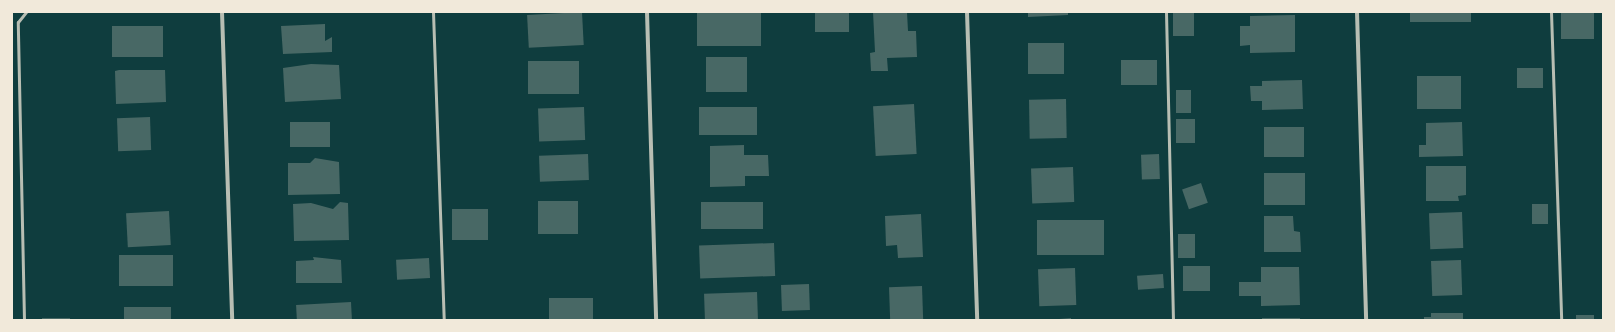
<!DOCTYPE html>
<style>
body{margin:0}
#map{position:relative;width:1615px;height:332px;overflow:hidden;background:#0f3d3e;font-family:"Playfair Display",serif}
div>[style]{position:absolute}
.building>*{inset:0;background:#486865;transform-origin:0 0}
.service>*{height:3px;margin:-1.5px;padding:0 1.5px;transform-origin:1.5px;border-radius:1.5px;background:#b8beb3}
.minor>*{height:4px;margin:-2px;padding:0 2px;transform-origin:2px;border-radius:2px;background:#b8beb3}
span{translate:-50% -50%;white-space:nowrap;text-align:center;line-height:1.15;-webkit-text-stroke:4px #f1e9da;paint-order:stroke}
.frame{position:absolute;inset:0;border:13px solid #f1e9da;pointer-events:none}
</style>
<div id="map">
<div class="building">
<div style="left:582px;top:12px;width:33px;height:55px;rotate:87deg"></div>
<div style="left:697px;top:12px;width:64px;height:34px"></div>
<div style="left:815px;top:12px;width:34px;height:20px"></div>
<div style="clip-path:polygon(873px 12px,907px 12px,908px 31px,916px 31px,917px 57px,887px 58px,888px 71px,871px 71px,870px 53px,875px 52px)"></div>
<div style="clip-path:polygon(1028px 12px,1068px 12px,1068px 15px,1028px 17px)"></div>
<div style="left:1173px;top:12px;width:21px;height:24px"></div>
<div style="left:1410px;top:12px;width:61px;height:10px"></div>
<div style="left:1561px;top:13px;width:33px;height:26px"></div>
<div style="clip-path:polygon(1295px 15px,1295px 52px,1250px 53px,1250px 45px,1240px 46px,1240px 26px,1250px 26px,1250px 16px)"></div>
<div style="clip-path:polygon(325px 24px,325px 41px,332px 37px,332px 52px,283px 54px,281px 26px)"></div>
<div style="left:112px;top:26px;width:51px;height:31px"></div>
<div style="left:1028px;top:43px;width:36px;height:31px"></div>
<div style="left:706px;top:57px;width:41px;height:35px"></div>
<div style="left:1121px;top:60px;width:36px;height:25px"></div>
<div style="left:528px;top:61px;width:51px;height:33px"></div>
<div style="clip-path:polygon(311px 64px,339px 65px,341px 99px,285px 102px,283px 68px)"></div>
<div style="left:1517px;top:68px;width:26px;height:20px"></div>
<div style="clip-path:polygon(119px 70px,165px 70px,166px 102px,116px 104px,115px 71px)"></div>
<div style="left:1417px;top:76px;width:44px;height:33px"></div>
<div style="clip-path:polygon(1302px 80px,1303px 109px,1262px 110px,1262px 101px,1251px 101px,1250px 86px,1262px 86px,1262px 81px)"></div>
<div style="left:1176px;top:90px;width:15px;height:23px"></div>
<div style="left:1066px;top:99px;width:39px;height:37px;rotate:89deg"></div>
<div style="left:914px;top:104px;width:50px;height:41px;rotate:87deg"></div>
<div style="left:584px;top:107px;width:33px;height:46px;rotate:88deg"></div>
<div style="left:757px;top:107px;width:28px;height:58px;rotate:90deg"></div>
<div style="left:150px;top:117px;width:33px;height:33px;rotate:88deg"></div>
<div style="left:1176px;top:119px;width:19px;height:24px"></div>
<div style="left:290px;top:122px;width:40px;height:25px"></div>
<div style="clip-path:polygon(1462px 122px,1463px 156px,1419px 157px,1419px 145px,1426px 145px,1426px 123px)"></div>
<div style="left:1304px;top:127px;width:30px;height:40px;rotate:90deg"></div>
<div style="clip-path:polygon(744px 145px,744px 155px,768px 155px,769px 176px,745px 176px,745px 186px,710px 187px,710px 146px)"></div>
<div style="left:588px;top:154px;width:26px;height:49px;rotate:88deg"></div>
<div style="left:1159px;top:154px;width:25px;height:18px;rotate:88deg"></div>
<div style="clip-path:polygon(315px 158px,339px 162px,340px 194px,288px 195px,288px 163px,310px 163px)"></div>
<div style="clip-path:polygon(1426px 166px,1466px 166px,1466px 195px,1458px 196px,1459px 201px,1426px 201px)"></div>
<div style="left:1073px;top:167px;width:35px;height:42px;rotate:88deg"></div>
<div style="left:1305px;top:173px;width:32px;height:41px;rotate:90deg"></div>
<div style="left:1201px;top:183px;width:21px;height:20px;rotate:71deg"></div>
<div style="left:538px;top:201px;width:40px;height:33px"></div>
<div style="clip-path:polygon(340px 202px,348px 203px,349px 240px,294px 241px,293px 204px,311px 203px,333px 209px)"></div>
<div style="left:763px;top:202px;width:27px;height:62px;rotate:90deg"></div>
<div style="left:1532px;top:204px;width:16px;height:20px"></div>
<div style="left:452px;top:209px;width:36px;height:31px"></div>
<div style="left:169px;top:211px;width:34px;height:43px;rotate:87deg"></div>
<div style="left:1462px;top:212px;width:36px;height:33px;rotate:88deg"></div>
<div style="clip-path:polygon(921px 214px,923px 257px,898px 258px,897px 245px,886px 246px,885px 216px)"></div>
<div style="clip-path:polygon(1264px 216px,1293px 216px,1294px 231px,1300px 232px,1301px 252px,1264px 252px)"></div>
<div style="left:1104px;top:220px;width:35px;height:67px;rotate:90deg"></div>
<div style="left:1195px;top:234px;width:24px;height:17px;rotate:90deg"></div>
<div style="left:774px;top:243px;width:33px;height:75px;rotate:88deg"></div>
<div style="left:119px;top:255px;width:54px;height:31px"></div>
<div style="clip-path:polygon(313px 257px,341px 260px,342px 283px,296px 283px,296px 261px,314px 260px)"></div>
<div style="left:429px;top:258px;width:20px;height:33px;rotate:87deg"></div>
<div style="left:1461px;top:260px;width:35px;height:30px;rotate:88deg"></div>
<div style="left:1183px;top:266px;width:27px;height:25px"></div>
<div style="clip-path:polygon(1261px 267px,1299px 267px,1300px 305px,1261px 306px,1261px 296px,1239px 296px,1239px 282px,1261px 282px)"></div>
<div style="left:1075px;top:268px;width:37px;height:37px;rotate:88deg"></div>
<div style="left:1163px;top:274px;width:14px;height:26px;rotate:86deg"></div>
<div style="left:809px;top:284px;width:26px;height:28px;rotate:88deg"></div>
<div style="left:922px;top:286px;width:34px;height:33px;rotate:88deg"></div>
<div style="left:757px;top:292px;width:28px;height:53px;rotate:88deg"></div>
<div style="left:593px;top:298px;width:22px;height:44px;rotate:90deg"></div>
<div style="left:351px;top:302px;width:18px;height:55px;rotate:87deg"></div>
<div style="left:171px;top:307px;width:13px;height:47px;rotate:90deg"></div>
<div style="clip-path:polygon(1431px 313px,1463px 313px,1463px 320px,1424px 320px,1424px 317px,1431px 317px)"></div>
<div style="left:1576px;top:315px;width:18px;height:5px"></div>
<div style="left:42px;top:318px;width:28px;height:2px"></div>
<div style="clip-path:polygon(1071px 318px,1071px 320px,1059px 320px,1059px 319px)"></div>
<div style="left:1262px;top:318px;width:38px;height:2px"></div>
</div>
<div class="service">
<div style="left:433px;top:12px;width:308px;rotate:88deg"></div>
<div style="left:1166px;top:12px;width:308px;rotate:88.7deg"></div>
<div style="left:1551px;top:12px;width:308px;rotate:88.1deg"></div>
<div style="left:24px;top:320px;width:298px;rotate:-91.2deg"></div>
<div style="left:18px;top:22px;width:13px;rotate:-51deg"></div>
</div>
<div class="minor">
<div style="left:222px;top:12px;width:308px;rotate:88.1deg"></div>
<div style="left:647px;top:12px;width:308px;rotate:88.3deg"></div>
<div style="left:967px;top:12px;width:308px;rotate:88.1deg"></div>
<div style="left:1357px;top:12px;width:308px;rotate:88.3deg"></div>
</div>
<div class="frame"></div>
</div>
